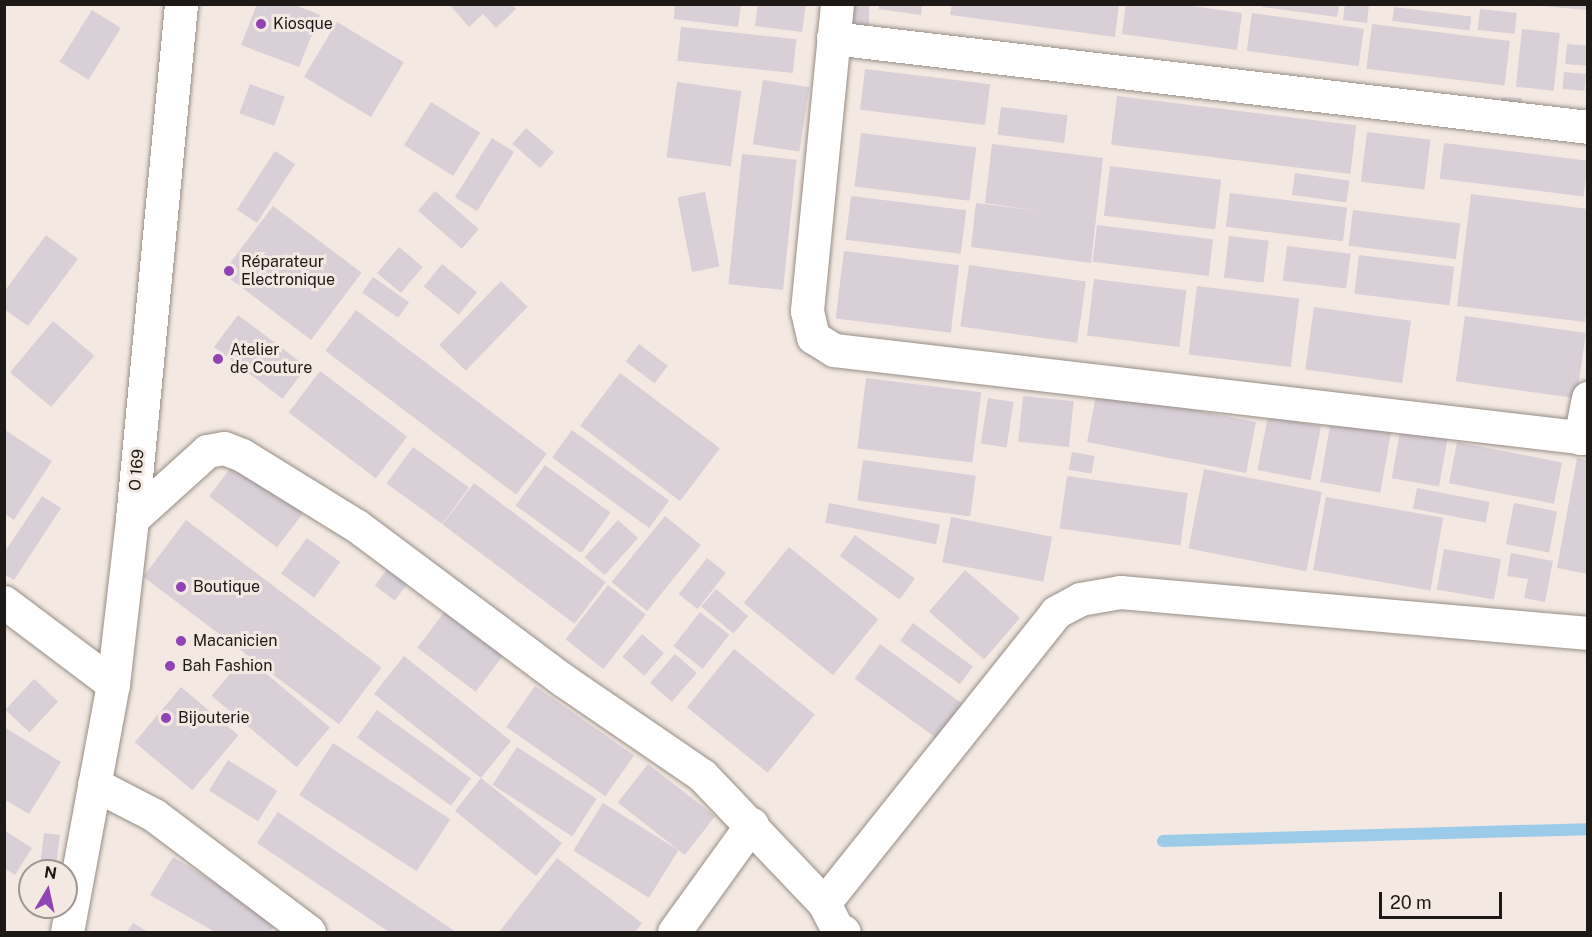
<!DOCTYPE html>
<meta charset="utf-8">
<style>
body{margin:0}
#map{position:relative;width:1592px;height:937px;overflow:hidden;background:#f3e9e2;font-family:"Public Sans",sans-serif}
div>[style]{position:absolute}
.stream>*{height:12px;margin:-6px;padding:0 6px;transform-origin:6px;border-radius:6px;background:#9bcbe9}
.building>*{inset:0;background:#d8cfd7;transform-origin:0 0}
.roads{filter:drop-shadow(0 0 2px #968d86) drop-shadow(0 0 2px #968d86)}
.minor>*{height:33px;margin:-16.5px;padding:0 16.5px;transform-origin:16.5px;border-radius:16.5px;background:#fff}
.dots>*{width:16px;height:16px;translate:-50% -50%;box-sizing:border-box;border:3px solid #f3e9e2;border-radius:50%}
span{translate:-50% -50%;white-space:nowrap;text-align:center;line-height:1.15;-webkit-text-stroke:6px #f3e9e2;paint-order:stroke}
.poi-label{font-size:16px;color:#1c1916}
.left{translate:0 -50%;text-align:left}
.street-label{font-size:16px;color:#1c1916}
.frame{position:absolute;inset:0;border:6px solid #1c1916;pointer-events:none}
.north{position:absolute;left:18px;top:859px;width:60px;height:60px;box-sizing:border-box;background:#f3e9e2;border:2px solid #9d9690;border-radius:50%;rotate:9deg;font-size:16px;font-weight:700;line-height:24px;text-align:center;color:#1c1916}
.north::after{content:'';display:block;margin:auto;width:21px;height:27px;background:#9043b4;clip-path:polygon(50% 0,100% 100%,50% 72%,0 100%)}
.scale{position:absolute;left:1379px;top:892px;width:123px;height:27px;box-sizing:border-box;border:3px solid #1c1916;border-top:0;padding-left:8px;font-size:18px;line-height:21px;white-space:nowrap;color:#1c1916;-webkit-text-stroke:4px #f3e9e2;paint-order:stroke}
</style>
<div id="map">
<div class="stream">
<div style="left:1163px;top:841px;width:425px;rotate:-1.6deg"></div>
</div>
<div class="building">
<div style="clip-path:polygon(257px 4px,293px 4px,320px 15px,299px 67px,241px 45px)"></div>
<div style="clip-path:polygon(449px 4px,511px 4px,516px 9px,496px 28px,483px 14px,469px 27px)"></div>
<div style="clip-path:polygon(675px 4px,741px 4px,738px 27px,674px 19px)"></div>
<div style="clip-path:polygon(758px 4px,806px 4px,802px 32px,755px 26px)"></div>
<div style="left:841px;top:4px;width:28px;height:21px"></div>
<div style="clip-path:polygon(879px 4px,922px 4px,921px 15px,879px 9px)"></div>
<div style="clip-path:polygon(952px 4px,1119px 4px,1115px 37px,950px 15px)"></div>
<div style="clip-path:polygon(1126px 4px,1177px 4px,1242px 13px,1237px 50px,1122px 34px)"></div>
<div style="clip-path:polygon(1345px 4px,1369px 4px,1367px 23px,1343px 20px)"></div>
<div style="clip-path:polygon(1541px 4px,1588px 4px,1588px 10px,1541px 6px)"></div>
<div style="clip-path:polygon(1262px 5px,1339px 5px,1337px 17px,1262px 7px)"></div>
<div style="left:1394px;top:7px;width:78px;height:14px;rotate:7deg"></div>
<div style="left:1480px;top:9px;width:37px;height:21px;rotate:6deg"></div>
<div style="left:92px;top:10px;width:34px;height:61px;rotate:32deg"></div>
<div style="left:1252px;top:13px;width:113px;height:38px;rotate:8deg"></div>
<div style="left:337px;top:22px;width:78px;height:64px;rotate:31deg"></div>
<div style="left:1372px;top:24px;width:139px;height:45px;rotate:7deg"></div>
<div style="left:681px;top:27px;width:116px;height:34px;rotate:6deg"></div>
<div style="left:1522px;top:29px;width:38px;height:58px;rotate:6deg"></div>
<div style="left:1567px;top:44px;width:21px;height:20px;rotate:5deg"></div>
<div style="left:865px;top:69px;width:126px;height:41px;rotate:7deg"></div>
<div style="left:1564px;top:72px;width:22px;height:17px;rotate:5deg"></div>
<div style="left:763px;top:80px;width:47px;height:65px;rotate:9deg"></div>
<div style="left:677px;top:82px;width:65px;height:76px;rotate:8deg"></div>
<div style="left:250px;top:84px;width:37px;height:31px;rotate:20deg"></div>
<div style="left:1117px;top:96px;width:241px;height:49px;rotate:7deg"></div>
<div style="left:1502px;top:97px;width:20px;height:15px;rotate:3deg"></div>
<div style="left:431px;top:102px;width:58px;height:51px;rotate:32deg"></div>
<div style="left:1001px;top:107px;width:67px;height:28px;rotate:7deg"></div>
<div style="left:526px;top:128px;width:37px;height:21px;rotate:41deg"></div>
<div style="left:1367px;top:132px;width:64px;height:50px;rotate:7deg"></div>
<div style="left:861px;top:133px;width:116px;height:54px;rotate:7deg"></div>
<div style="left:492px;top:138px;width:26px;height:70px;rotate:32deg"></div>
<div style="left:1444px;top:143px;width:145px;height:36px;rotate:7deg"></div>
<div style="clip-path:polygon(992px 144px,1103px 158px,1091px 263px,971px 247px,976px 203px,1048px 212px,985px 203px)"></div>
<div style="left:275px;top:151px;width:24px;height:70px;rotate:33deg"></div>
<div style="left:742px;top:154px;width:55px;height:131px;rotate:6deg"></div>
<div style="left:1110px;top:166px;width:112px;height:50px;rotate:7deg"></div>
<div style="left:1295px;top:173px;width:55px;height:22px;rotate:8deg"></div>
<div style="left:435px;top:191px;width:58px;height:26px;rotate:41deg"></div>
<div style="left:705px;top:192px;width:76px;height:28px;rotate:79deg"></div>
<div style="left:1230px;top:193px;width:118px;height:34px;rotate:7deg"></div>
<div style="clip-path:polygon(1471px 194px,1588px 209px,1588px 297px,1585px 322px,1457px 306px)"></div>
<div style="left:851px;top:196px;width:116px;height:44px;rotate:7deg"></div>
<div style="left:273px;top:206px;width:111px;height:84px;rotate:37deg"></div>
<div style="left:1353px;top:210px;width:108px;height:36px;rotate:7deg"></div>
<div style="left:1097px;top:225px;width:117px;height:37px;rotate:7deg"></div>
<div style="clip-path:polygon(46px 235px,78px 259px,28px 326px,4px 309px,4px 292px)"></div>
<div style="left:1229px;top:236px;width:40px;height:42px;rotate:7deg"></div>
<div style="left:1287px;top:246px;width:64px;height:35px;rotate:7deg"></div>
<div style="left:399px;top:247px;width:31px;height:34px;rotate:40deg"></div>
<div style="left:844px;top:251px;width:116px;height:68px;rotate:7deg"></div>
<div style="left:1359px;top:255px;width:96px;height:39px;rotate:7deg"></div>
<div style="left:442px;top:264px;width:45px;height:29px;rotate:39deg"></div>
<div style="left:969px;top:265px;width:118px;height:62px;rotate:8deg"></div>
<div style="left:373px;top:277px;width:44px;height:19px;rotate:35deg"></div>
<div style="left:1094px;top:279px;width:93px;height:57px;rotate:7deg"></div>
<div style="left:501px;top:281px;width:37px;height:89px;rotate:44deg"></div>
<div style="left:1197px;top:286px;width:103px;height:69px;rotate:7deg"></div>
<div style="left:1314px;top:307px;width:98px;height:63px;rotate:8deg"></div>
<div style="left:356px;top:310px;width:239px;height:51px;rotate:37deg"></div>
<div style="left:238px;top:315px;width:86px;height:40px;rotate:37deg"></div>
<div style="left:1465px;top:316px;width:122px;height:66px;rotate:8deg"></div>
<div style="left:53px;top:321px;width:54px;height:67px;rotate:40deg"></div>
<div style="left:639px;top:344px;width:36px;height:22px;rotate:37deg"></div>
<div style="left:320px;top:371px;width:109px;height:52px;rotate:37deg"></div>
<div style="left:620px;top:373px;width:125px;height:66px;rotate:37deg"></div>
<div style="left:866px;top:378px;width:116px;height:71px;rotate:7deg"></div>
<div style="left:1097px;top:391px;width:162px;height:52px;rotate:11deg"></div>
<div style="left:1023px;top:396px;width:51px;height:46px;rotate:6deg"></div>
<div style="left:988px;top:398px;width:26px;height:46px;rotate:9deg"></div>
<div style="left:1268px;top:416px;width:54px;height:55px;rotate:11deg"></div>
<div style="left:1331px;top:421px;width:61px;height:62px;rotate:10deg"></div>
<div style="left:1401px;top:426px;width:48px;height:53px;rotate:10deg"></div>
<div style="clip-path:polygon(5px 430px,52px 461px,14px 520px,5px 514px)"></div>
<div style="left:572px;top:430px;width:120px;height:34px;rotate:36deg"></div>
<div style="left:1457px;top:442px;width:107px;height:42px;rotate:11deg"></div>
<div style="left:413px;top:447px;width:69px;height:45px;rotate:36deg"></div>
<div style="left:1072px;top:452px;width:23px;height:18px;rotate:10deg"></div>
<div style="clip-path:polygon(1577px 458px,1588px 460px,1588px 574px,1557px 568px)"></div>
<div style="left:863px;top:460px;width:114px;height:41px;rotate:8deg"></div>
<div style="left:235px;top:462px;width:85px;height:43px;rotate:37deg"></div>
<div style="left:545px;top:465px;width:81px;height:50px;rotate:36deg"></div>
<div style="left:1204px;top:469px;width:120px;height:81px;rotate:11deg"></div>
<div style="left:1067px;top:476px;width:122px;height:53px;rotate:8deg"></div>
<div style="left:474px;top:483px;width:165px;height:52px;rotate:37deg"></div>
<div style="left:1417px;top:488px;width:74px;height:21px;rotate:11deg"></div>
<div style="clip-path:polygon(42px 496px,61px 508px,14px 580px,4px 574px,4px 553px)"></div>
<div style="left:1326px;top:497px;width:119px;height:74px;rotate:10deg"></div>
<div style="left:829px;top:503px;width:113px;height:20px;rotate:11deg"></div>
<div style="left:1514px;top:503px;width:44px;height:42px;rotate:11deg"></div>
<div style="left:665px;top:516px;width:46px;height:85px;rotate:39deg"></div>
<div style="left:951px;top:517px;width:103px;height:46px;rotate:11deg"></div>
<div style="left:186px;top:520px;width:245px;height:71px;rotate:37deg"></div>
<div style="left:618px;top:520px;width:27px;height:50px;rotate:42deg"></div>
<div style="left:855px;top:535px;width:74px;height:26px;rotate:36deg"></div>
<div style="left:307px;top:538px;width:41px;height:44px;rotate:36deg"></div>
<div style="left:789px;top:547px;width:115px;height:72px;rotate:39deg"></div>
<div style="left:1444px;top:549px;width:58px;height:41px;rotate:10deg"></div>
<div style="clip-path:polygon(1511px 553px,1553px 561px,1545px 602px,1524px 598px,1528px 579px,1507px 576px)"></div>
<div style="left:707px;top:558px;width:24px;height:46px;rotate:38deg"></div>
<div style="left:388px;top:568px;width:25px;height:22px;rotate:37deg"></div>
<div style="left:965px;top:570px;width:73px;height:55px;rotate:41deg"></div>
<div style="left:608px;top:585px;width:48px;height:69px;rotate:38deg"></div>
<div style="left:716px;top:589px;width:42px;height:23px;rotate:40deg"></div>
<div style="left:445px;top:611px;width:73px;height:46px;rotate:37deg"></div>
<div style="left:700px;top:612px;width:37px;height:43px;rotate:38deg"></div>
<div style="left:913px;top:623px;width:74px;height:22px;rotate:36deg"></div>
<div style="left:642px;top:634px;width:29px;height:30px;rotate:41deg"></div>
<div style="left:880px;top:644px;width:115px;height:43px;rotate:36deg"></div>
<div style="left:734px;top:649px;width:104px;height:75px;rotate:39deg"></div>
<div style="left:675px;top:654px;width:29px;height:38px;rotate:41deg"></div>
<div style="left:245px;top:656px;width:111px;height:52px;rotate:40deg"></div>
<div style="clip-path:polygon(404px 656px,511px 741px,481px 778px,562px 843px,536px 876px,455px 811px,481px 778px,374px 694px)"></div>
<div style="left:34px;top:679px;width:33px;height:42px;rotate:43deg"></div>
<div style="left:535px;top:686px;width:121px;height:50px;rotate:35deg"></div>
<div style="left:181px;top:687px;width:75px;height:72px;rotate:40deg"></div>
<div style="left:377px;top:710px;width:116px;height:34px;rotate:36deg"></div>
<div style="clip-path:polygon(4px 727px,61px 762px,29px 814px,4px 799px)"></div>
<div style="left:333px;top:743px;width:140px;height:62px;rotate:33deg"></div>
<div style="left:517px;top:747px;width:95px;height:45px;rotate:33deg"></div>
<div style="left:228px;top:760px;width:58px;height:36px;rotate:32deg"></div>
<div style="left:648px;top:764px;width:85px;height:49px;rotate:38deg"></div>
<div style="left:603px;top:803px;width:89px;height:56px;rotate:32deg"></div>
<div style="clip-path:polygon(278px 812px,456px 932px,389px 932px,257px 843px)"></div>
<div style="clip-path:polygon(4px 830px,32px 848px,15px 875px,4px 868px)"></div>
<div style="left:44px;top:833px;width:16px;height:27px;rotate:7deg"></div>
<div style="clip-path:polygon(173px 857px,278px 920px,270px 932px,215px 932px,150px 895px)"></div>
<div style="clip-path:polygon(557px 858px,642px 923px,635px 932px,499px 932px)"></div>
<div style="clip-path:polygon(133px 923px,148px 932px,127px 932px)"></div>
</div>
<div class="roads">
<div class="minor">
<div style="left:837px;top:4px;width:308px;rotate:95.6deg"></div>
<div style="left:807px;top:311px;width:27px;rotate:77deg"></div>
<div style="left:813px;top:337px;width:25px;rotate:32deg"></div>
<div style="left:834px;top:350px;width:759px;rotate:6.66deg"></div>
<div style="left:833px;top:38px;width:760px;rotate:6.72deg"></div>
<div style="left:1580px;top:438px;width:41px;rotate:-78.7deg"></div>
<div style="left:132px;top:519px;width:101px;rotate:-42.2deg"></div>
<div style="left:207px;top:451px;width:17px;rotate:-10deg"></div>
<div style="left:224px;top:448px;width:19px;rotate:21deg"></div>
<div style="left:242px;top:455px;width:135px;rotate:31.7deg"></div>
<div style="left:357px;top:526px;width:257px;rotate:36.8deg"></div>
<div style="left:563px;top:680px;width:168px;rotate:34.4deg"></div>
<div style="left:702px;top:775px;width:177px;rotate:46.4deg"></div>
<div style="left:824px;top:903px;width:27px;rotate:63deg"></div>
<div style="left:836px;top:927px;width:9px;rotate:32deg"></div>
<div style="left:4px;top:602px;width:136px;rotate:37deg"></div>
<div style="left:94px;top:784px;width:68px;rotate:27.3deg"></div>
<div style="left:154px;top:815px;width:194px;rotate:37deg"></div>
<div style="left:824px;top:903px;width:372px;rotate:-51.4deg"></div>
<div style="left:1056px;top:612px;width:27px;rotate:-28deg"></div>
<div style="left:1080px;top:599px;width:41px;rotate:-9.9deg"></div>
<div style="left:1120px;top:592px;width:470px;rotate:5deg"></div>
<div style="left:67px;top:932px;width:252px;rotate:-79.5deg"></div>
<div style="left:113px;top:684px;width:166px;rotate:-83.4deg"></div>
<div style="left:132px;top:519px;width:517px;rotate:-84.56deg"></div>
<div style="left:674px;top:932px;width:133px;rotate:-54.2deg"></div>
</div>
</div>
<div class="dots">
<div style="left:261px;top:24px;background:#9043b4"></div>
<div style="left:229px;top:271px;background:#9043b4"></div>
<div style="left:218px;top:359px;background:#9043b4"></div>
<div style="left:181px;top:587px;background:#9043b4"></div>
<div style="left:181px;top:641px;background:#9043b4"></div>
<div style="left:170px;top:666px;background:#9043b4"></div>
<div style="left:166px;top:718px;background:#9043b4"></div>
</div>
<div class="poi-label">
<span class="left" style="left:273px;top:24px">Kiosque</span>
<span class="left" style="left:241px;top:271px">Réparateur<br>Electronique</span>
<span class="left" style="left:230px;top:359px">Atelier<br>de Couture</span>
<span class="left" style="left:193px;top:587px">Boutique</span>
<span class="left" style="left:193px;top:641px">Macanicien</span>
<span class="left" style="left:182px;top:666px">Bah Fashion</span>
<span class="left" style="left:178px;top:718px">Bijouterie</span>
</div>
<div class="street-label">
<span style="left:137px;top:470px;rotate:-85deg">O 169</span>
</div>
<div class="frame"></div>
<div class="north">N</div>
<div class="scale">20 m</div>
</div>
